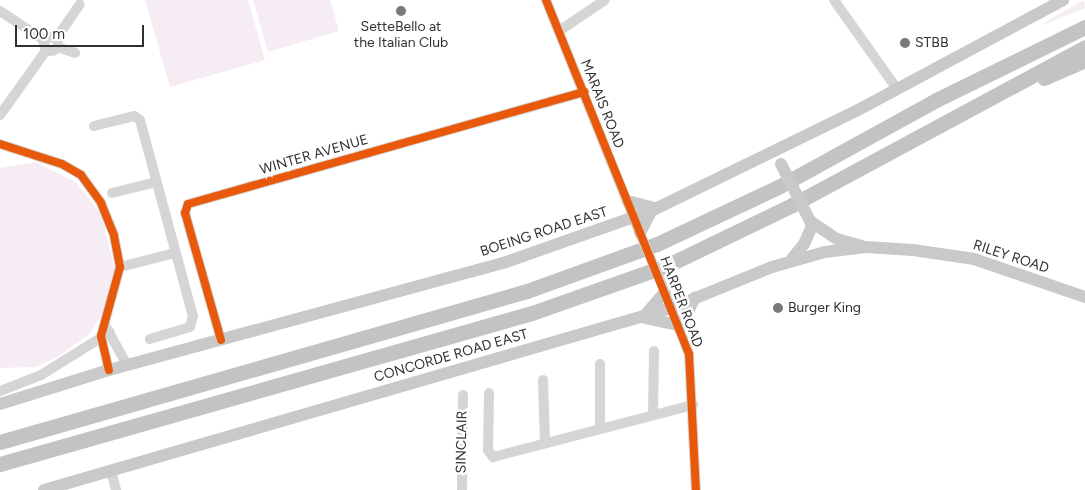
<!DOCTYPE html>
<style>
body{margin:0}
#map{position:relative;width:1085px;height:490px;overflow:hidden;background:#fff;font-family:Figtree,sans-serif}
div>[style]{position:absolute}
.green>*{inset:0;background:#f6edf4}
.minor>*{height:10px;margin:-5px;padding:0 5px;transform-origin:5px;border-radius:5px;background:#d5d5d5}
.minor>.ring{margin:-5px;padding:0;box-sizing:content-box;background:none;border:10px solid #d5d5d5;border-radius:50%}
.major>*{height:12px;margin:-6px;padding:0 6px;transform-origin:6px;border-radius:6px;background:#c9c9c9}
.highway>*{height:15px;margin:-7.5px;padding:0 7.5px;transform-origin:7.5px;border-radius:7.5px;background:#c3c3c3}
.minor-bridge>*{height:10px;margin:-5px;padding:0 5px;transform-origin:5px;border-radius:5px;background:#d5d5d5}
.major-bridge>*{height:12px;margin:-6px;padding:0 6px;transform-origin:6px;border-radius:6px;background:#c9c9c9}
.cycleway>*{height:8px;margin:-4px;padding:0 4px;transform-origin:4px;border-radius:4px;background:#e8590c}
.dots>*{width:14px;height:14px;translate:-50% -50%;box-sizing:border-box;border:2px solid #fff;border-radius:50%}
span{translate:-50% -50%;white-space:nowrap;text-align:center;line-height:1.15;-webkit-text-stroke:5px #fff;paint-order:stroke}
.poi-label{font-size:14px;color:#313131}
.left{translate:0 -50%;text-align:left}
.street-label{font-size:14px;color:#313131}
.scale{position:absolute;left:15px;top:25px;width:129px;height:22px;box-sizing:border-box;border:2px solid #313131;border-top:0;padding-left:6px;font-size:15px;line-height:18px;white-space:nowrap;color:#313131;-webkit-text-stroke:4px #fff;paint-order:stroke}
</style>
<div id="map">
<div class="green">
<div style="clip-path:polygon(145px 0,248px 0,265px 60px,170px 87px)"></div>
<div style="clip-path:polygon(253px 0,330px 0,339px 31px,268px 52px)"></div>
<div style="clip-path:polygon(1084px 0,1085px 8px,1037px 27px)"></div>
<div style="clip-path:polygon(35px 162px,76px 182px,101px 214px,115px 270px,103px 313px,89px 334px,59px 356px,36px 367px,0 368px,0 168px)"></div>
</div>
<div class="minor">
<div style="left:546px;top:0;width:254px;rotate:68.1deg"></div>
<div style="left:834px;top:0;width:109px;rotate:54.7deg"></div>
<div style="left:0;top:11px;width:54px;rotate:33.7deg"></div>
<div style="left:559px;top:31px;width:55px;rotate:-34deg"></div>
<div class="ring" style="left:44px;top:37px;width:4px;height:4px"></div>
<div style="left:56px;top:39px;width:42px;rotate:-55.6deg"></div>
<div style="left:57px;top:47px;width:19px;rotate:18deg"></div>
<div style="left:0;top:115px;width:81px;rotate:-54.5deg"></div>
<div style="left:94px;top:126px;width:41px;rotate:-14deg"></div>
<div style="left:134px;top:116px;width:7px;rotate:34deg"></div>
<div style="left:140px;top:120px;width:203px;rotate:74.9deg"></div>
<div style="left:193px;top:316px;width:11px;rotate:105deg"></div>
<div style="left:190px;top:327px;width:42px;rotate:163.3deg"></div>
<div style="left:0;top:144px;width:65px;rotate:17.9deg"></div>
<div style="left:62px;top:164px;width:22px;rotate:30deg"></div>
<div style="left:81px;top:175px;width:34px;rotate:54deg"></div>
<div style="left:101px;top:203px;width:35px;rotate:68deg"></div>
<div style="left:114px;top:236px;width:32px;rotate:79deg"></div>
<div style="left:120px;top:267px;width:72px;rotate:105.4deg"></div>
<div style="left:101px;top:336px;width:35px;rotate:77deg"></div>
<div style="left:112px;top:193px;width:45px;rotate:-14deg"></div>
<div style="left:120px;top:267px;width:57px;rotate:-14.3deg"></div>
<div style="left:664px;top:289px;width:70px;rotate:69deg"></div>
<div style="left:689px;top:354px;width:136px;rotate:87.1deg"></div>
<div style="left:106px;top:327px;width:43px;rotate:61.1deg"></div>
<div style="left:221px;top:340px;width:132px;rotate:-105.8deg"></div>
<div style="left:185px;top:213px;width:9px;rotate:-72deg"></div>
<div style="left:188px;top:204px;width:412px;rotate:-15.8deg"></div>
<div style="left:600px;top:364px;width:65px;rotate:90deg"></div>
<div style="left:543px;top:380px;width:63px;rotate:88.2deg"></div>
<div style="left:0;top:391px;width:44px;rotate:-21.3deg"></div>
<div style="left:41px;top:375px;width:81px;rotate:-31.9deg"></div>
<div style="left:489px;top:393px;width:57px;rotate:91deg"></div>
<div style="left:488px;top:450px;width:9px;rotate:54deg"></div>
<div style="left:493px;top:457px;width:207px;rotate:-14.6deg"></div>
<div style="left:653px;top:414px;width:63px;rotate:-89.1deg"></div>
<div style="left:111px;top:471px;width:20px;rotate:75deg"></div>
<div style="left:462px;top:490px;width:95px;rotate:-89.4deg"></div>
</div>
<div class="major">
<div style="left:628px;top:201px;width:28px;rotate:15deg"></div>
<div style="left:810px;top:221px;width:32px;rotate:34deg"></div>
<div style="left:837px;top:239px;width:25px;rotate:16deg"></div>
<div style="left:640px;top:233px;width:25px;rotate:-63deg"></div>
<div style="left:791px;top:260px;width:21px;rotate:-51deg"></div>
<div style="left:804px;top:244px;width:20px;rotate:-66deg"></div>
<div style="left:646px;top:314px;width:29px;rotate:-49deg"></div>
<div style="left:645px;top:318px;width:34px;rotate:12deg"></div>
<div style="left:680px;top:328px;width:34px;rotate:-64deg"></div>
<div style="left:0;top:404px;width:114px;rotate:-17.3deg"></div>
<div style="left:109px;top:370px;width:411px;rotate:-15.2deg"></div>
<div style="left:506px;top:262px;width:154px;rotate:-19.4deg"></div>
<div style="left:651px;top:211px;width:230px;rotate:-26deg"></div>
<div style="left:858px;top:110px;width:233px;rotate:-28.2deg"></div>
<div style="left:44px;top:490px;width:653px;rotate:-16.19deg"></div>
<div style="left:671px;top:308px;width:109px;rotate:-22.1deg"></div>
<div style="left:772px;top:267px;width:55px;rotate:-15.8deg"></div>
<div style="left:825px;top:252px;width:41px;rotate:-7deg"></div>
<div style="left:866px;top:247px;width:47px;rotate:3.7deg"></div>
<div style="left:913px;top:250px;width:62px;rotate:8.4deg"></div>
<div style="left:974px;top:259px;width:117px;rotate:18.9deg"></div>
</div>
<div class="highway">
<div style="left:1044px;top:78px;width:45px;rotate:-23.7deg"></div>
<div style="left:0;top:442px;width:548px;rotate:-15.99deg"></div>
<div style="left:527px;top:291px;width:138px;rotate:-19.9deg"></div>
<div style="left:657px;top:244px;width:134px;rotate:-25.2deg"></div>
<div style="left:778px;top:187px;width:180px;rotate:-28.8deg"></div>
<div style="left:936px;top:100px;width:166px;rotate:-26.1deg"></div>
<div style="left:0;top:464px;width:553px;rotate:-15.85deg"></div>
<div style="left:532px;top:313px;width:144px;rotate:-19.4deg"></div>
<div style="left:668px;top:265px;width:138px;rotate:-25.8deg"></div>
<div style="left:792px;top:205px;width:333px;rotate:-28.3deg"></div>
</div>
<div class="minor-bridge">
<div style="left:641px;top:236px;width:58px;rotate:66.5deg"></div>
</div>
<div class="major-bridge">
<div style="left:781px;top:164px;width:64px;rotate:63deg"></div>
</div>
<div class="cycleway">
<div style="left:546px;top:0;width:382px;rotate:68deg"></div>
<div style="left:689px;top:354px;width:136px;rotate:87.1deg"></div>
<div style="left:0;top:144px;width:65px;rotate:17.9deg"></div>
<div style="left:62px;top:164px;width:22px;rotate:30deg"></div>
<div style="left:81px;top:175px;width:34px;rotate:54deg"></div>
<div style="left:101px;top:203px;width:35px;rotate:68deg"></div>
<div style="left:114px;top:236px;width:32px;rotate:79deg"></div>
<div style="left:120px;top:267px;width:72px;rotate:105.4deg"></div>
<div style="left:101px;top:336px;width:35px;rotate:77deg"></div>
<div style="left:221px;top:340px;width:132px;rotate:-105.8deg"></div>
<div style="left:185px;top:213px;width:9px;rotate:-72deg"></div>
<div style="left:188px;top:204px;width:412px;rotate:-15.8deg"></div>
</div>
<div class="dots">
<div style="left:401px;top:11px;background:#797979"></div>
<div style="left:905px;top:43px;background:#797979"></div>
<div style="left:778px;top:308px;background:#797979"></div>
</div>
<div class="poi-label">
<span style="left:401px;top:35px">SetteBello at<br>the Italian Club</span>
<span class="left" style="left:915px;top:43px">STBB</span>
<span class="left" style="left:788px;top:308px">Burger King</span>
</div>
<div class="street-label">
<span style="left:602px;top:104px;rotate:68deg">MARAIS ROAD</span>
<span style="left:314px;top:155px;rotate:-16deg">WINTER AVENUE</span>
<span style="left:544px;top:232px;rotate:-18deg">BOEING ROAD EAST</span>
<span style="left:1011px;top:257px;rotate:18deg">RILEY ROAD</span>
<span style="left:681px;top:302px;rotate:69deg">HARPER ROAD</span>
<span style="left:451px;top:356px;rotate:-16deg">CONCORDE ROAD EAST</span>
<span style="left:462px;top:442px;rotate:-89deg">SINCLAIR</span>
</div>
<div class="scale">100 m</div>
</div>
